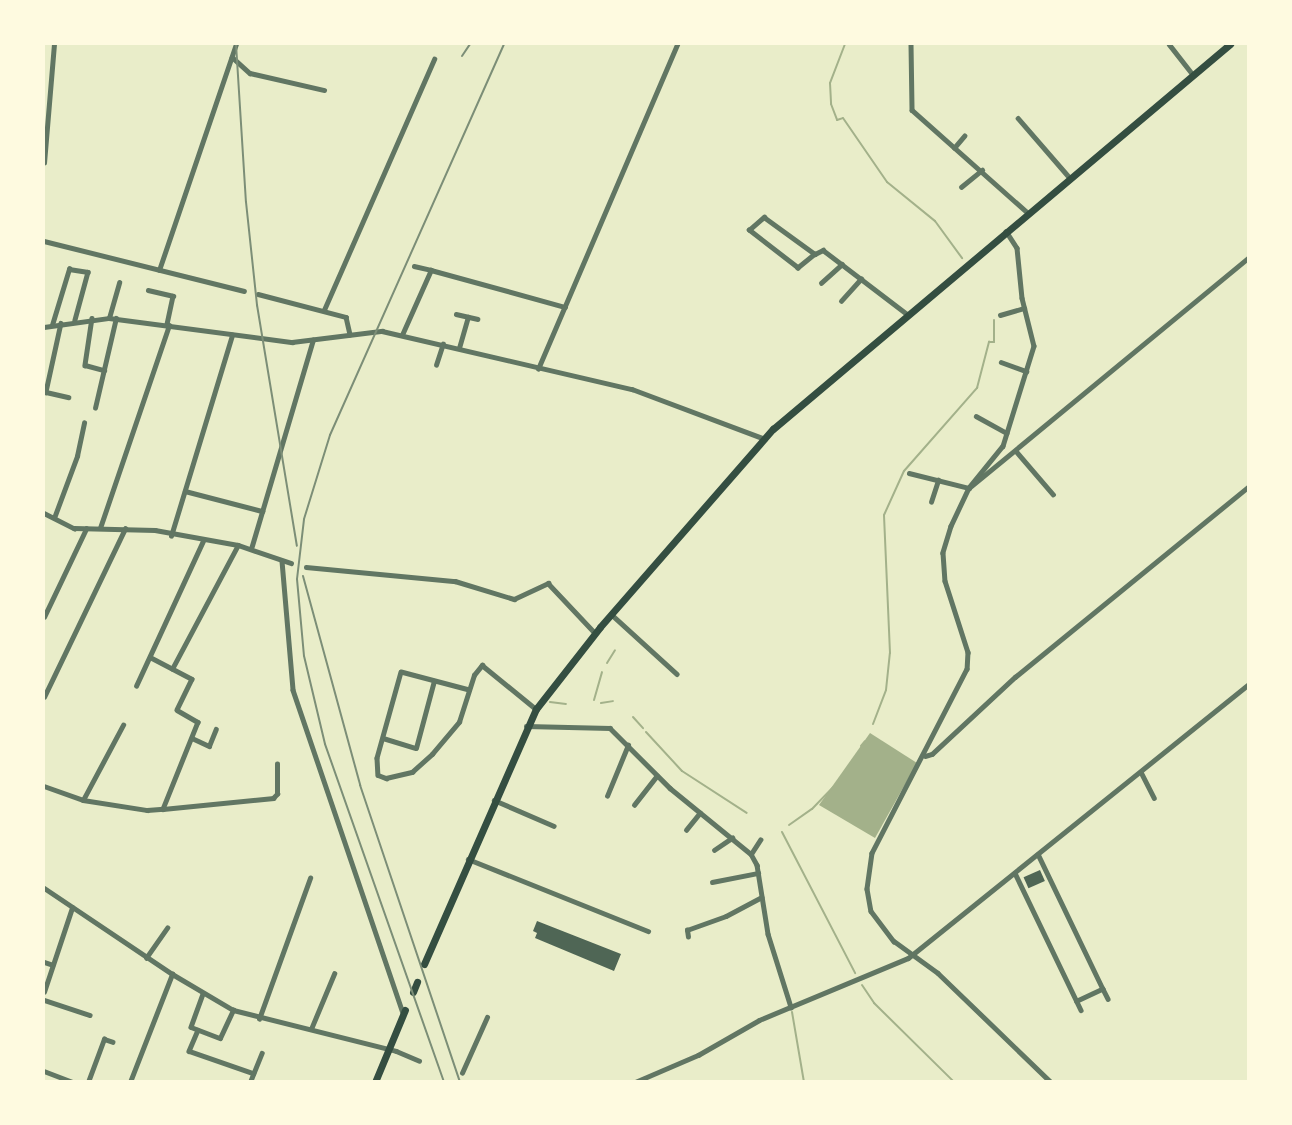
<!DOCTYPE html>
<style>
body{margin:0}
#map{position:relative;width:1292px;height:1125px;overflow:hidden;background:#e9edc9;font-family:Lora,serif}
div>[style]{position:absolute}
.water>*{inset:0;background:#a3b18a}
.stream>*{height:2px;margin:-1px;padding:0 1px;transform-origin:1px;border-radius:1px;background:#a3b18a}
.building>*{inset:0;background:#4f6655;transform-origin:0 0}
.minor>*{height:4.5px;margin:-2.25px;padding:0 2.25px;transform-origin:2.25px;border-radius:2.25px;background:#617663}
.tertiary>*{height:5px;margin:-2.5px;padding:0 2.5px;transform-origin:2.5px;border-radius:2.5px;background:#617663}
.trunk>*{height:7px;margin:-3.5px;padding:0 3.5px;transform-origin:3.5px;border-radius:3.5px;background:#344e41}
.rail>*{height:2px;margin:-1px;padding:0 1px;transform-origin:1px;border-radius:1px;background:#7c8e77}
span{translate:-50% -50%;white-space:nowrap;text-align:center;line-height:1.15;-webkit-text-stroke:4.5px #fefae0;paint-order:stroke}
.frame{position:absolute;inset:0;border:45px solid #fefae0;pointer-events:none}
</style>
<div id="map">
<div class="water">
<div style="clip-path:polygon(870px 733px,917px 763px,875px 838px,819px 805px)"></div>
</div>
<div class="stream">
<div style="left:845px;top:44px;width:42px;rotate:111deg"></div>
<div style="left:830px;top:83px;width:21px;rotate:87deg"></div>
<div style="left:831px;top:104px;width:17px;rotate:69deg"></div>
<div style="left:837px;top:120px;width:6px;rotate:-18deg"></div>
<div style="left:843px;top:118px;width:78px;rotate:55.5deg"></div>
<div style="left:887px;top:182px;width:62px;rotate:39.1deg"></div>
<div style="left:935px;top:221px;width:46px;rotate:53.9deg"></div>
<div style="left:607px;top:663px;width:15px;rotate:-58deg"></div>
<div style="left:594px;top:700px;width:29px;rotate:-74deg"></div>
<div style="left:550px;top:702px;width:16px;rotate:7deg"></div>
<div style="left:601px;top:703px;width:12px;rotate:-9deg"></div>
<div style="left:633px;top:717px;width:15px;rotate:48deg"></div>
<div style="left:873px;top:724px;width:36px;rotate:-69deg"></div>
<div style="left:886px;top:690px;width:37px;rotate:-84deg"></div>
<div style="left:890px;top:653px;width:138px;rotate:-92.5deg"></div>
<div style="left:884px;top:515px;width:48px;rotate:-65.6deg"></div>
<div style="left:904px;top:471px;width:111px;rotate:-48.7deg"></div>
<div style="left:977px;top:388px;width:48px;rotate:-75.4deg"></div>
<div style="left:989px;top:342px;width:5px"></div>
<div style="left:994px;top:342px;width:22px;rotate:-90deg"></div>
<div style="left:646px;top:732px;width:53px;rotate:47.3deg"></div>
<div style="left:682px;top:771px;width:77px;rotate:32.9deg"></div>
<div style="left:861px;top:746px;width:6px;rotate:-51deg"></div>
<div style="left:789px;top:825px;width:28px;rotate:-35deg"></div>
<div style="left:812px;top:809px;width:30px;rotate:-46deg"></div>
<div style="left:782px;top:832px;width:159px;rotate:62.6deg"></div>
<div style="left:862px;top:985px;width:22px;rotate:56deg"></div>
<div style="left:874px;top:1003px;width:112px;rotate:44.6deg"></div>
<div style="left:792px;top:1012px;width:71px;rotate:80.3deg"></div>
</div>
<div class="building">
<div style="left:1040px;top:870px;width:12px;height:18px;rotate:66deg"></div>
<div style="clip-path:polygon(537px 921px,621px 954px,614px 971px,535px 938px,537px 933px,533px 931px)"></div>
</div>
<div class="minor">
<div style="left:911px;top:44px;width:66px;rotate:89.1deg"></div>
<div style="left:912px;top:110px;width:155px;rotate:41.6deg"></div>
<div style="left:1169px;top:44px;width:39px;rotate:52deg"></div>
<div style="left:232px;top:57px;width:24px;rotate:42deg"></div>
<div style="left:250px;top:73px;width:76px;rotate:12.9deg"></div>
<div style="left:1018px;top:118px;width:79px;rotate:49.1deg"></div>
<div style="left:954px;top:148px;width:16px;rotate:-50deg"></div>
<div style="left:44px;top:163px;width:119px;rotate:-85.2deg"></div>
<div style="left:961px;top:187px;width:27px;rotate:-39deg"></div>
<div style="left:1006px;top:231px;width:20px;rotate:57deg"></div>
<div style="left:1017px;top:248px;width:50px;rotate:84.3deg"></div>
<div style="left:1022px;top:298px;width:49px;rotate:76deg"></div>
<div style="left:1034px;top:346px;width:105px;rotate:107.2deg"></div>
<div style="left:1003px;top:446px;width:54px;rotate:129deg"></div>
<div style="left:969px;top:488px;width:42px;rotate:115.3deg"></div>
<div style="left:951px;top:526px;width:28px;rotate:107deg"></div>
<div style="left:943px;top:553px;width:28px;rotate:86deg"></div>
<div style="left:945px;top:581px;width:75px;rotate:72.1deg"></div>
<div style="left:968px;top:652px;width:17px;rotate:93deg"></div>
<div style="left:967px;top:669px;width:207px;rotate:117.3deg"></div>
<div style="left:872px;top:853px;width:36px;rotate:98deg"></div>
<div style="left:867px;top:889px;width:22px;rotate:80deg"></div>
<div style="left:871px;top:911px;width:38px;rotate:53deg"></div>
<div style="left:894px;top:941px;width:54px;rotate:36deg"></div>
<div style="left:938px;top:973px;width:157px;rotate:44deg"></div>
<div style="left:44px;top:241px;width:206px;rotate:14deg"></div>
<div style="left:815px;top:254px;width:22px;rotate:141deg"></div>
<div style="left:798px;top:268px;width:62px;rotate:-142.2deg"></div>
<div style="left:749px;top:230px;width:20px;rotate:-41deg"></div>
<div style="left:764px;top:217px;width:63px;rotate:36deg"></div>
<div style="left:815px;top:254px;width:9px;rotate:-27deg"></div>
<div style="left:823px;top:250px;width:106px;rotate:37.3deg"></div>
<div style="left:414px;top:266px;width:17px;rotate:13deg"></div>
<div style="left:821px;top:283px;width:28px;rotate:-42deg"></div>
<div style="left:148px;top:290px;width:26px;rotate:13deg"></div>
<div style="left:173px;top:296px;width:30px;rotate:102deg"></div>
<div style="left:258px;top:294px;width:91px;rotate:14.6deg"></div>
<div style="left:346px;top:317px;width:18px;rotate:77deg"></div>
<div style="left:841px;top:301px;width:30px;rotate:-48deg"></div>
<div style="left:324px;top:310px;width:274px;rotate:-66.3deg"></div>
<div style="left:456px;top:314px;width:22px;rotate:13deg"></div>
<div style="left:1000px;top:315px;width:25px;rotate:-16deg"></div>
<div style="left:92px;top:318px;width:48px;rotate:98.5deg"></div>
<div style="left:85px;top:365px;width:20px;rotate:15deg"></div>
<div style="left:109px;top:318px;width:37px;rotate:-74deg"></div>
<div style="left:61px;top:323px;width:71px;rotate:102.3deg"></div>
<div style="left:46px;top:392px;width:23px;rotate:13deg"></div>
<div style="left:52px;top:325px;width:59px;rotate:-73.1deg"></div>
<div style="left:69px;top:269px;width:19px;rotate:9deg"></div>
<div style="left:88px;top:272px;width:50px;rotate:105.2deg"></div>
<div style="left:44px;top:327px;width:66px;rotate:-7.9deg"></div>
<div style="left:109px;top:318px;width:185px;rotate:7.5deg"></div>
<div style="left:292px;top:342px;width:91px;rotate:-7deg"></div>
<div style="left:382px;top:331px;width:257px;rotate:13.1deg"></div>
<div style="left:632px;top:389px;width:142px;rotate:20.6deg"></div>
<div style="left:402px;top:335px;width:71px;rotate:-66deg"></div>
<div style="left:431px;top:270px;width:139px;rotate:15.4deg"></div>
<div style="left:459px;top:348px;width:32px;rotate:-74deg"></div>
<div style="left:1001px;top:362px;width:27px;rotate:20deg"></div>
<div style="left:436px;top:365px;width:22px;rotate:-72deg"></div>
<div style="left:538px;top:369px;width:353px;rotate:-66.8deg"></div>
<div style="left:95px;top:408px;width:92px;rotate:-76.9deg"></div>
<div style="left:976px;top:416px;width:35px;rotate:29deg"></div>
<div style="left:1016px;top:451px;width:57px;rotate:49.3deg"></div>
<div style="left:909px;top:473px;width:62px;rotate:14deg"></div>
<div style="left:969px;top:488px;width:362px;rotate:-39.5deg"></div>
<div style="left:185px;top:491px;width:80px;rotate:14.6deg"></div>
<div style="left:931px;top:502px;width:23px;rotate:-72deg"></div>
<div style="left:44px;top:513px;width:34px;rotate:27deg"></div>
<div style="left:74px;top:528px;width:81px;rotate:1.4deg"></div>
<div style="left:155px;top:530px;width:84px;rotate:10.2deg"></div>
<div style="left:238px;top:545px;width:56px;rotate:18.8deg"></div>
<div style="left:54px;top:518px;width:66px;rotate:-69.6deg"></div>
<div style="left:77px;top:456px;width:34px;rotate:-78deg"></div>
<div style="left:100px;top:528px;width:214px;rotate:-71.2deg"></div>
<div style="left:171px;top:536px;width:210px;rotate:-73.1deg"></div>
<div style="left:251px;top:549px;width:218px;rotate:-73.5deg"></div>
<div style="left:282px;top:561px;width:129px;rotate:85.1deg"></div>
<div style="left:293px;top:690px;width:342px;rotate:71.2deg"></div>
<div style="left:306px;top:567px;width:150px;rotate:5.4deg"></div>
<div style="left:455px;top:581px;width:62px;rotate:17deg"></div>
<div style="left:514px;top:599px;width:38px;rotate:-25deg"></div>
<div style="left:548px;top:583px;width:69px;rotate:46.8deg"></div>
<div style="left:611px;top:614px;width:89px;rotate:42.3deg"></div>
<div style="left:44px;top:617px;width:98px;rotate:-64.5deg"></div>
<div style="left:150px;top:657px;width:47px;rotate:27.6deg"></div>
<div style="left:192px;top:679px;width:34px;rotate:116deg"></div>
<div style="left:177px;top:710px;width:24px;rotate:30deg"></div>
<div style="left:198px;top:722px;width:94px;rotate:111.9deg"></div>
<div style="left:172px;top:669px;width:140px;rotate:-62deg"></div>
<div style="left:136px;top:686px;width:160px;rotate:-65.2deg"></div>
<div style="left:469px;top:690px;width:70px;rotate:-165.2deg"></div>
<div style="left:401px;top:672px;width:89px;rotate:105.6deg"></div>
<div style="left:377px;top:758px;width:17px;rotate:87deg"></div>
<div style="left:378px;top:775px;width:9px;rotate:21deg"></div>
<div style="left:386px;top:778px;width:27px;rotate:-13deg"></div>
<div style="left:412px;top:772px;width:27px;rotate:-42deg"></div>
<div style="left:432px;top:754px;width:42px;rotate:-49.8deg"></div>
<div style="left:459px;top:722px;width:49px;rotate:-72.3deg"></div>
<div style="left:474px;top:675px;width:13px;rotate:-51deg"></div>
<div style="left:482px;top:665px;width:70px;rotate:39.2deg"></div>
<div style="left:44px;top:697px;width:187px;rotate:-64.3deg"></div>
<div style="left:526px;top:726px;width:84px;rotate:1.4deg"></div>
<div style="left:610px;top:728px;width:85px;rotate:45deg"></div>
<div style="left:670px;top:788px;width:104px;rotate:39.2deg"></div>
<div style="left:751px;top:854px;width:13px;rotate:61deg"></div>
<div style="left:757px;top:865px;width:70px;rotate:80.9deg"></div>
<div style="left:768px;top:934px;width:77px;rotate:72.5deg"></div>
<div style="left:192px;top:738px;width:19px;rotate:25deg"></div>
<div style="left:209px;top:746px;width:18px;rotate:-68deg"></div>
<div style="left:383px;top:738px;width:34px;rotate:17deg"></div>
<div style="left:416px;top:748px;width:69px;rotate:-75deg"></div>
<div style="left:925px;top:756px;width:7px;rotate:-16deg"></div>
<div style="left:932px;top:754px;width:113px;rotate:-42.9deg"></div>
<div style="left:1015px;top:677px;width:301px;rotate:-39.2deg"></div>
<div style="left:1141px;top:772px;width:29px;rotate:63deg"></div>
<div style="left:44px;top:786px;width:41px;rotate:19.7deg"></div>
<div style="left:83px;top:800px;width:65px;rotate:8.9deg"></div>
<div style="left:147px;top:810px;width:16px;rotate:-4deg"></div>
<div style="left:163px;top:809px;width:111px;rotate:-5.7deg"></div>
<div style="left:273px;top:798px;width:6px;rotate:-45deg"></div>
<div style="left:277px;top:794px;width:30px;rotate:-90deg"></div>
<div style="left:607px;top:796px;width:55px;rotate:-67.6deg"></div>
<div style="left:83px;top:800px;width:85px;rotate:-61.9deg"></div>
<div style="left:494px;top:800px;width:65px;rotate:23.4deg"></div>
<div style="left:634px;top:805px;width:37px;rotate:-52deg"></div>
<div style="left:686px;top:830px;width:22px;rotate:-51deg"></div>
<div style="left:714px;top:850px;width:22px;rotate:-34deg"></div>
<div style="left:751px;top:854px;width:17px;rotate:-57deg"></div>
<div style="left:1038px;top:854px;width:150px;rotate:64.3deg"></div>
<div style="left:1103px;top:989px;width:29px;rotate:155deg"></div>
<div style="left:468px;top:859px;width:194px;rotate:21.8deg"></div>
<div style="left:1015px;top:873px;width:152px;rotate:64.3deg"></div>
<div style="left:712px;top:882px;width:47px;rotate:-11.1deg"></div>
<div style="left:688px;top:937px;width:7px;rotate:-98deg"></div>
<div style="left:687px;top:930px;width:41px;rotate:-19.7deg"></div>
<div style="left:726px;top:916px;width:40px;rotate:-28deg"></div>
<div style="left:146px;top:958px;width:37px;rotate:-55deg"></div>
<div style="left:44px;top:962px;width:9px;rotate:18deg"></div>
<div style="left:1103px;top:989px;width:11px;rotate:63deg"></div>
<div style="left:44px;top:992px;width:89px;rotate:-71.6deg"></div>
<div style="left:203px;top:994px;width:35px;rotate:110deg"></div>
<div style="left:191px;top:1027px;width:31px;rotate:21deg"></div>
<div style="left:220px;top:1038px;width:31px;rotate:-65deg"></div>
<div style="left:44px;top:1000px;width:48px;rotate:18.1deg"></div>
<div style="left:259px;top:1019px;width:150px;rotate:-70.1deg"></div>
<div style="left:311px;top:1029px;width:60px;rotate:-67.3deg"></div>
<div style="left:198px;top:1030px;width:23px;rotate:113deg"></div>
<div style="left:189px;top:1051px;width:68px;rotate:19deg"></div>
<div style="left:44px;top:1071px;width:31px;rotate:21deg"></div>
<div style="left:462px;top:1073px;width:61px;rotate:-65.9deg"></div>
<div style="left:88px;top:1082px;width:46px;rotate:-69.6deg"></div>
<div style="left:104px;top:1039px;width:9px;rotate:18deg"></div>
<div style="left:130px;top:1082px;width:116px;rotate:-68.7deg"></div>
<div style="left:250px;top:1082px;width:31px;rotate:-68deg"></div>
</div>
<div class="tertiary">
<div style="left:159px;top:270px;width:239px;rotate:-71.2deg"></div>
<div style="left:44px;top:888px;width:154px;rotate:33.9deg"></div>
<div style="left:172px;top:974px;width:71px;rotate:30.5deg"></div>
<div style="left:233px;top:1010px;width:168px;rotate:14.1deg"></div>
<div style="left:396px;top:1051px;width:25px;rotate:23deg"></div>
<div style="left:635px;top:1082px;width:69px;rotate:-23.2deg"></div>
<div style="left:698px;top:1055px;width:70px;rotate:-29.8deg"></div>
<div style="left:759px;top:1020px;width:161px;rotate:-22.6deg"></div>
<div style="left:908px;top:958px;width:436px;rotate:-38.8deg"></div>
</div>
<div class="trunk">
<div style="left:424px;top:964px;width:279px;rotate:-66.3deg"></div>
<div style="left:536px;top:709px;width:104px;rotate:-52deg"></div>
<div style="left:600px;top:627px;width:263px;rotate:-48.9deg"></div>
<div style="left:773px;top:429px;width:598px;rotate:-40.11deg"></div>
<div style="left:413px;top:992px;width:11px;rotate:-68deg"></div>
<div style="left:375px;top:1082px;width:78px;rotate:-67.4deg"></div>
</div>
<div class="rail">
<div style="left:236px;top:44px;width:158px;rotate:86.4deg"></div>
<div style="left:246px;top:202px;width:104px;rotate:83.9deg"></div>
<div style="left:257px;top:305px;width:244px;rotate:80.6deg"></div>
<div style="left:462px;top:56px;width:14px;rotate:-56deg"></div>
<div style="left:303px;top:576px;width:217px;rotate:74.7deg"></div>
<div style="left:360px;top:785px;width:313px;rotate:71.4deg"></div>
<div style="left:444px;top:1082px;width:358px;rotate:-109.4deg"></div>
<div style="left:325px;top:744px;width:90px;rotate:-103.4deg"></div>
<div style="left:304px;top:656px;width:77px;rotate:-95.2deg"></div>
<div style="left:297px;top:579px;width:60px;rotate:-83.3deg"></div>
<div style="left:304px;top:519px;width:88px;rotate:-72.8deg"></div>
<div style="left:330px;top:435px;width:428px;rotate:-66deg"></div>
</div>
<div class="frame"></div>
</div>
